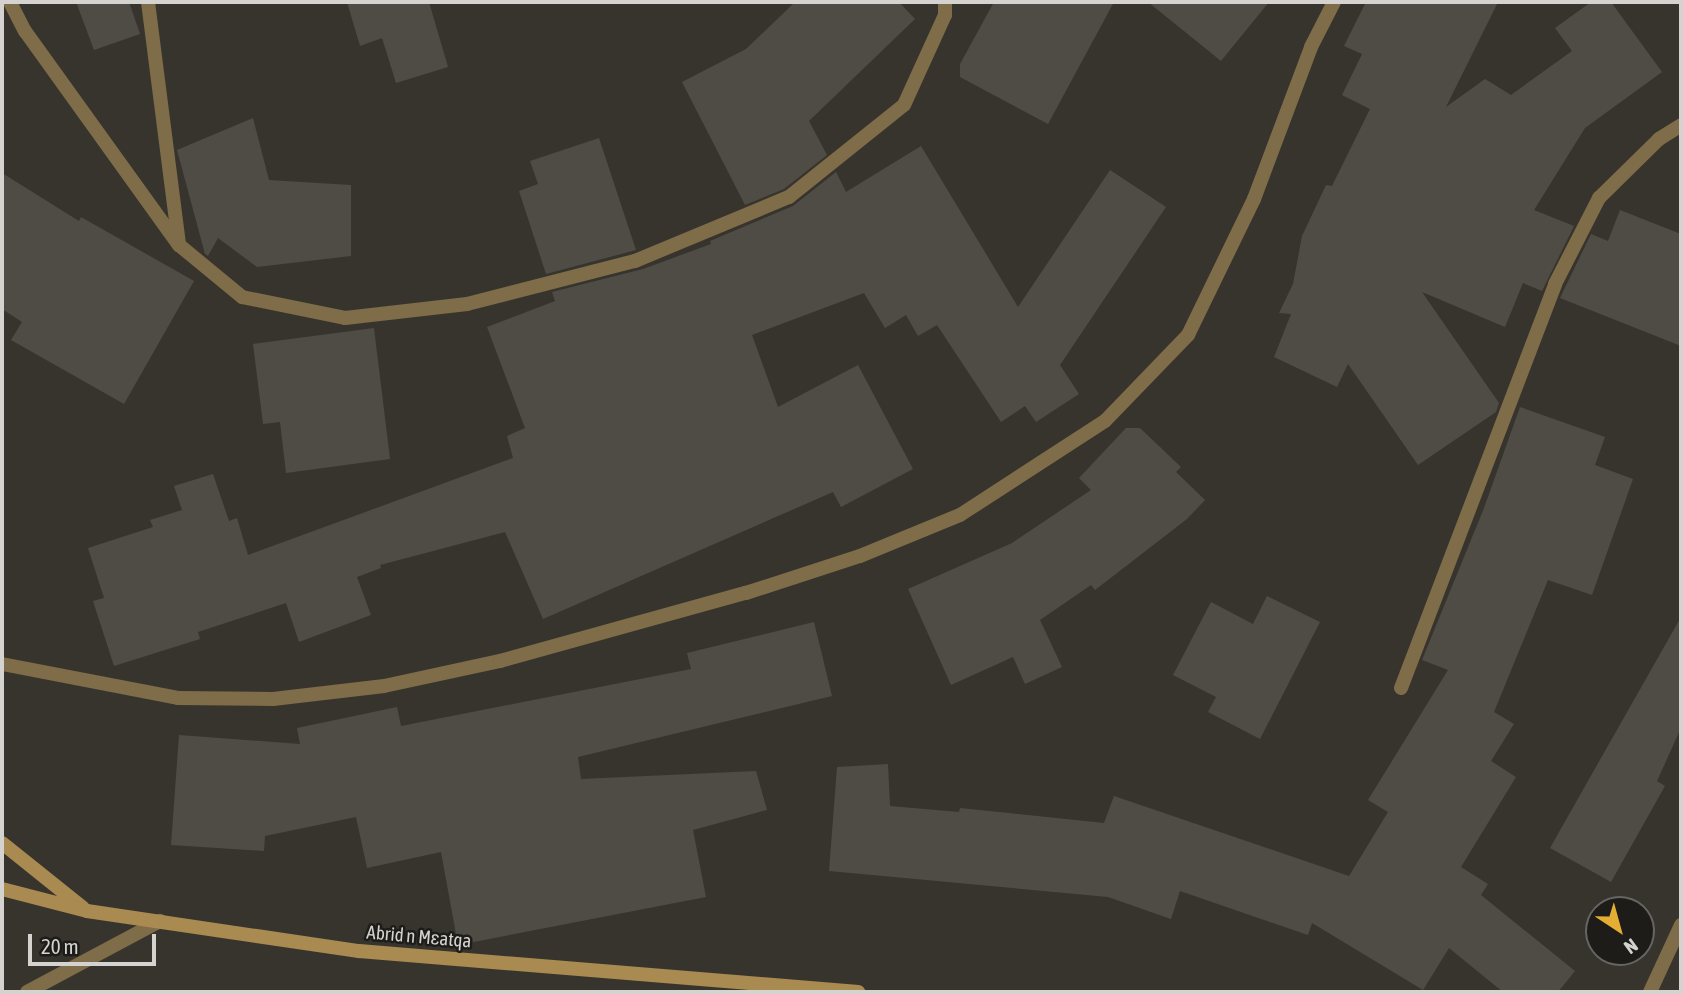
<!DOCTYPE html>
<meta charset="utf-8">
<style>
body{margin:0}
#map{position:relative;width:1683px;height:994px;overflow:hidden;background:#37342e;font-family:"Asap Condensed",sans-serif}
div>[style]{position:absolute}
.building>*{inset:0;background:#4f4c46}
.street>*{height:14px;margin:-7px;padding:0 7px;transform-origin:7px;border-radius:7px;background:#7f6c48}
.secondary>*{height:14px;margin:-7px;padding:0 7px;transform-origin:7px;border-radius:7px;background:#a98a50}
span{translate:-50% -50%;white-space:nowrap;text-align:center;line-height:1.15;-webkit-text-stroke:5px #1d1c19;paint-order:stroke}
.street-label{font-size:19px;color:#d5d3d0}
.frame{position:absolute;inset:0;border:4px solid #d5d3d0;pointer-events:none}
.north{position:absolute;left:1585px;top:896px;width:70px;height:70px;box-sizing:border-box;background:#1d1c19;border:2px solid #676562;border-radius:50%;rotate:144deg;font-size:19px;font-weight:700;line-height:28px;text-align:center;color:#d5d3d0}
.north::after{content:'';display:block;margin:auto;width:24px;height:32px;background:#e4ae35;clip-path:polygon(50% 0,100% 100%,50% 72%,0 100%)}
.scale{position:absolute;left:28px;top:934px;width:128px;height:32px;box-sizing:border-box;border:4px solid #d5d3d0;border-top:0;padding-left:9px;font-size:21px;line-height:24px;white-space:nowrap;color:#d5d3d0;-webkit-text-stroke:5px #1d1c19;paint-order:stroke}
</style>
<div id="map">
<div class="building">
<div style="clip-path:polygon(76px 2px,129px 2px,140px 34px,94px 50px)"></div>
<div style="clip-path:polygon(347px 2px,429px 2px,448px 67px,396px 83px,382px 38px,360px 46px)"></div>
<div style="clip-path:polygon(795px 2px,899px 2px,915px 19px,809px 121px,827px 155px,784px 189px,745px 205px,682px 82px,746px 49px)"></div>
<div style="clip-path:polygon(994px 2px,1114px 2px,1048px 124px,960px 77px,960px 64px)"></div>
<div style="clip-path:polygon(1148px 2px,1269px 2px,1221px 61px)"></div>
<div style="clip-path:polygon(1366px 2px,1498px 2px,1446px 107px,1485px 79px,1511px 95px,1572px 51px,1555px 28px,1591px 2px,1611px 2px,1662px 72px,1585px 128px,1534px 210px,1574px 226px,1542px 291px,1523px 283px,1505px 327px,1422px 292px,1499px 403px,1496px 412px,1418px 465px,1348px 364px,1337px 387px,1274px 357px,1291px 314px,1279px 313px,1293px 284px,1302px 236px,1326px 185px,1332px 186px,1370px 109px,1342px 95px,1362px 54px,1344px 46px)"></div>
<div style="clip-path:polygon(253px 118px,269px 180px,351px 185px,351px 256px,257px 267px,218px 238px,208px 256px,205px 254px,177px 150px)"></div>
<div style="clip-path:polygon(599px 138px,636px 250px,546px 274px,519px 191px,538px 184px,530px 161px)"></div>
<div style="clip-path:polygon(921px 146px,1018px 307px,1110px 170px,1166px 207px,1060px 365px,1079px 394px,1036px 422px,1025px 406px,1001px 422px,937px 325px,918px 336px,906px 315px,885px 328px,864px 293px,752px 335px,778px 407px,858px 365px,913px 469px,841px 507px,833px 492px,543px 619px,505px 532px,380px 565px,381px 568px,357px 577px,371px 615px,299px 642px,286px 603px,198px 632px,200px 639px,114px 666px,93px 601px,104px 598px,88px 548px,153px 527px,150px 520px,182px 510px,174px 486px,213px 474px,229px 521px,237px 518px,248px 555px,513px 458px,507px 436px,525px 428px,487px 327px,555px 301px,552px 292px,643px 269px,711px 244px,710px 241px,793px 206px,836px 172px,846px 192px)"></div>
<div style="clip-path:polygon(2px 173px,79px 221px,81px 217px,194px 281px,124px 404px,11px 340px,22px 322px,2px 309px)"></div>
<div style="clip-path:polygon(1620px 210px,1681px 234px,1681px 346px,1560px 298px,1591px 234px,1608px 241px)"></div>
<div style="clip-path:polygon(374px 328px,390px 459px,286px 473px,280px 422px,263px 424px,253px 344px)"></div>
<div style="clip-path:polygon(1520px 407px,1605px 437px,1595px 465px,1633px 479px,1592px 595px,1548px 580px,1494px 712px,1514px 724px,1491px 761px,1516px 777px,1461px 867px,1488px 884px,1481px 895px,1575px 971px,1558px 992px,1503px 992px,1449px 948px,1423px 990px,1312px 923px,1308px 935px,1180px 891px,1171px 919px,1108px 897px,829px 871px,837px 767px,888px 764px,890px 806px,959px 812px,960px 808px,1104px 823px,1114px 796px,1349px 876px,1388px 812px,1368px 800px,1448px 670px,1422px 660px,1484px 508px)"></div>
<div style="clip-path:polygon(1126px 428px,1140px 428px,1181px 467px,1176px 472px,1205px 500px,1187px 519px,1095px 590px,1091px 585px,1040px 620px,1062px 667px,1025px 684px,1013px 657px,951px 685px,908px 589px,1012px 543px,1091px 490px,1079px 478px)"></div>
<div style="clip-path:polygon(1267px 596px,1320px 622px,1260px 739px,1208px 712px,1216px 697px,1173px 675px,1211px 602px,1253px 624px)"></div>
<div style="clip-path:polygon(1681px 617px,1681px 728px,1657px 781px,1665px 786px,1611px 882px,1550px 848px)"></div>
<div style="clip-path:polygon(814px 622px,832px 696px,578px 757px,581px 779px,756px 771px,767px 810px,693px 830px,706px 897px,458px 945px,441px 852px,367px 868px,356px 817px,265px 836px,264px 851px,171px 845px,179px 735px,300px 744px,297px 728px,397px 707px,401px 726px,691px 669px,687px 653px)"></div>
</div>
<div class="street">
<div style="left:10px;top:2px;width:33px;rotate:63deg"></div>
<div style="left:25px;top:31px;width:264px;rotate:54.3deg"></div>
<div style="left:179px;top:245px;width:82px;rotate:39.5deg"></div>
<div style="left:242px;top:297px;width:105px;rotate:11.5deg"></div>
<div style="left:345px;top:318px;width:123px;rotate:-6.5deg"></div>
<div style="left:467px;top:304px;width:173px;rotate:-14.4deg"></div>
<div style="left:635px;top:261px;width:167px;rotate:-22.6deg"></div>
<div style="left:789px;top:197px;width:147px;rotate:-38.7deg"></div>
<div style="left:904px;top:105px;width:99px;rotate:-65.5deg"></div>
<div style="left:945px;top:15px;width:13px;rotate:-90deg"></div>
<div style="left:148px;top:2px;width:244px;rotate:82.7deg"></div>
<div style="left:2px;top:664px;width:179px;rotate:10.9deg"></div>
<div style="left:178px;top:698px;width:95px;rotate:0.6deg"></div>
<div style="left:273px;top:699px;width:112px;rotate:-6.7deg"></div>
<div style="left:384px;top:686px;width:119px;rotate:-12.2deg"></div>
<div style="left:500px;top:661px;width:255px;rotate:-15.5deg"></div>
<div style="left:746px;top:593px;width:120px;rotate:-18deg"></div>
<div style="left:860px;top:556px;width:108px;rotate:-22.3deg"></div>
<div style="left:960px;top:515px;width:173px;rotate:-33deg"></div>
<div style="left:1105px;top:421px;width:120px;rotate:-46deg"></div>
<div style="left:1188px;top:335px;width:151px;rotate:-64.1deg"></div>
<div style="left:1254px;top:199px;width:162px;rotate:-69.4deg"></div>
<div style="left:1311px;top:47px;width:51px;rotate:-62.9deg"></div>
<div style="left:1401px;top:688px;width:432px;rotate:-69.1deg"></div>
<div style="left:1555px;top:284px;width:97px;rotate:-62.9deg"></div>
<div style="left:1599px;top:198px;width:84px;rotate:-44.5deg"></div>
<div style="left:1659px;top:139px;width:26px;rotate:-32deg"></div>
<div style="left:27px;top:992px;width:151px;rotate:-28.1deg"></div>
<div style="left:1650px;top:992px;width:74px;rotate:-65.2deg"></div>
</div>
<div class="secondary">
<div style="left:2px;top:843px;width:104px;rotate:38.7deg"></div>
<div style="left:2px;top:889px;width:88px;rotate:14.5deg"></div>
<div style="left:87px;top:911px;width:275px;rotate:8.4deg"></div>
<div style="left:359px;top:951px;width:501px;rotate:4.7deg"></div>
</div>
<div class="street-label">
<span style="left:419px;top:937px;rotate:5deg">Abrid n Mɛatqa</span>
</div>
<div class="frame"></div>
<div class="north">N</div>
<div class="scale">20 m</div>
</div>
